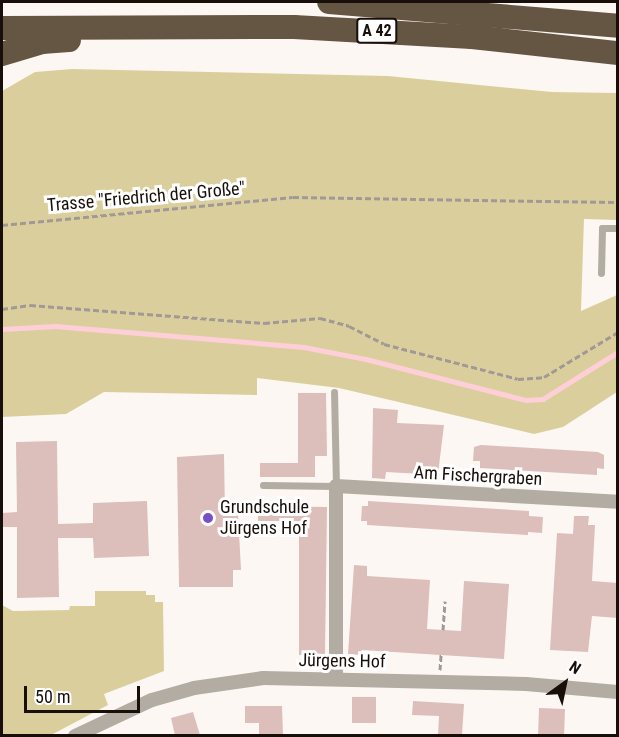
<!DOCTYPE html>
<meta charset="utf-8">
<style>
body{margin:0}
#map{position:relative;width:619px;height:737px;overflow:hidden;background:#fdf7f4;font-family:"Roboto Condensed",sans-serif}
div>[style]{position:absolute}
.green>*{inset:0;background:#dacf9c}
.stream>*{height:4.5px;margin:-2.25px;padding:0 2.25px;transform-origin:2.25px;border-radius:2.25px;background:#ffcfd9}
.building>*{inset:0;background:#dcbeba;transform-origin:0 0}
.path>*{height:3px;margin-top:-1.5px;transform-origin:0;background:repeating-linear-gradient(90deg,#a09995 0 6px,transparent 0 9px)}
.service>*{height:7px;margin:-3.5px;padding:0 3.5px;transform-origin:3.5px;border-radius:3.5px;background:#b3aca2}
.minor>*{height:14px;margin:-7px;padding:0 7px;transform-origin:7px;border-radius:7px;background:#b3aca2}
.motorway>*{height:24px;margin:-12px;padding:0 12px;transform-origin:12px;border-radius:12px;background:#645643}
.dots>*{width:16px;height:16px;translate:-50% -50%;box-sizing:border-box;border:3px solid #fff;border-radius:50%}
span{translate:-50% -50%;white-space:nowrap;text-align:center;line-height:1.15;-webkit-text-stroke:6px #fff;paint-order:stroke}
.shield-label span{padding:2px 4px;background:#fff;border:2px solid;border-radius:4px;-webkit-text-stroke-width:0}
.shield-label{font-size:16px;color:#180f0a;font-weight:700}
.street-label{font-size:18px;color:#180f0a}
.poi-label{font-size:18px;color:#180f0a}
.left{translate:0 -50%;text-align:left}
.frame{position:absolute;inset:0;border:3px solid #180f0a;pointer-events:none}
.north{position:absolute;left:535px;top:653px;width:60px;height:60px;-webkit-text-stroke:4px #fff;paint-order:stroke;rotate:33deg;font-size:16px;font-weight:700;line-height:24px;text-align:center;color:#180f0a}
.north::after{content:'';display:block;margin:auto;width:21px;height:27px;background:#180f0a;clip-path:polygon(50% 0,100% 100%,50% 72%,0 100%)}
.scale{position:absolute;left:24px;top:686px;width:116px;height:27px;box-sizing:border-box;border:3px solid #180f0a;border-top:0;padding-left:8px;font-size:18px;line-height:21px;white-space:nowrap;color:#180f0a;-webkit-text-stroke:4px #fff;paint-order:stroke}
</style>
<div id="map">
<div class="green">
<div style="clip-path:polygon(72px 69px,388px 76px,552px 92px,617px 93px,617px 220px,584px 219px,581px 311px,617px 295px,617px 392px,563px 427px,534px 434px,339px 388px,257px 378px,257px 395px,104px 392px,66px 414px,2px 417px,2px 91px,35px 72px)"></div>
<div style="clip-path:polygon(95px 591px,146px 591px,146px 595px,155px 595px,155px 602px,163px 602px,164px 671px,104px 694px,108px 705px,51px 735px,2px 735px,2px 605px,13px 611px,69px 610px,70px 606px,95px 606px)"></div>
</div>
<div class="stream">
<div style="left:2px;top:329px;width:53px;rotate:-3.2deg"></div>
<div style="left:55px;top:326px;width:250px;rotate:4.8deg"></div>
<div style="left:304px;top:347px;width:63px;rotate:11deg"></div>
<div style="left:366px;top:359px;width:165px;rotate:14.4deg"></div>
<div style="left:526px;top:400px;width:17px;rotate:-3deg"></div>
<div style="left:543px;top:399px;width:89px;rotate:-32.1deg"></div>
</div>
<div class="building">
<div style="clip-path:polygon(298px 393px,326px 393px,327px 456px,315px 456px,315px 477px,260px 477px,260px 463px,298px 463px)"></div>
<div style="clip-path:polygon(373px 408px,398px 410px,397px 423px,444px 425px,437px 482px,424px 481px,424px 474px,404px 473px,386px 472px,385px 479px,372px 478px)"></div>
<div style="clip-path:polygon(57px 441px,58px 524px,93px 523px,93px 503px,147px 501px,149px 556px,94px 558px,93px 538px,58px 538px,59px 597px,17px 598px,17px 527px,2px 527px,2px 513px,17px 512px,16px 442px)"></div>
<div style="clip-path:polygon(481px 445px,598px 452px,604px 455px,604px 469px,597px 468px,597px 475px,480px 468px,480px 461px,473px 461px,474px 447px)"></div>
<div style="clip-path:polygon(224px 454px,225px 514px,238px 514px,241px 570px,233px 570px,233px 587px,179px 587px,177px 457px)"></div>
<div style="clip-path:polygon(368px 501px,529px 511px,529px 516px,543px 517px,542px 533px,528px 532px,528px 535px,367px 525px,367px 521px,361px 521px,362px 506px,368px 506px)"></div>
<div style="clip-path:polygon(258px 506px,327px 507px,325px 655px,299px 655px,299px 521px,258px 521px)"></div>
<div style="clip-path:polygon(574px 516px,589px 516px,588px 525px,595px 525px,592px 581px,618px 583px,618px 618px,592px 616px,588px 652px,550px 650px,557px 533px,573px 534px)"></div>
<div style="clip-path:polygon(354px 565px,367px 566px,367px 576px,430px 580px,427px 629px,461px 631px,464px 581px,509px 584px,504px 659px,362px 650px,361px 655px,348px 654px)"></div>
<div style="left:352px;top:697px;width:24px;height:26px"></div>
<div style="clip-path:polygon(413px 701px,464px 704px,462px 735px,438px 735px,439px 716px,412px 715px)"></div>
<div style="clip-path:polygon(245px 706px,282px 706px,283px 735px,259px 735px,259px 723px,245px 723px)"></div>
<div style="left:539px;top:708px;width:26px;height:27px;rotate:2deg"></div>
<div style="clip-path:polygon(193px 712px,200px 735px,175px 735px,171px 718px)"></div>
</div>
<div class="path">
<div style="left:2px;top:225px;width:292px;rotate:-5.5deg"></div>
<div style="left:293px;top:197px;width:325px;rotate:0.9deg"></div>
<div style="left:2px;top:309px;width:28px;rotate:-8deg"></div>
<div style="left:30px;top:305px;width:235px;rotate:4.4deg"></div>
<div style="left:264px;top:323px;width:56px;rotate:-5.1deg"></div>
<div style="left:320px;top:318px;width:30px;rotate:15deg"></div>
<div style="left:349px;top:326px;width:39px;rotate:27deg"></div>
<div style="left:384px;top:344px;width:138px;rotate:14.6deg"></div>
<div style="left:518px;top:379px;width:26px;rotate:-4deg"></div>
<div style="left:544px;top:377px;width:87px;rotate:-31.3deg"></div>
<div style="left:443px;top:630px;width:29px;rotate:-86deg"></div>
<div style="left:440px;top:670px;width:16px;rotate:-86deg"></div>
</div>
<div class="service">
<div style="left:601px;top:273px;width:45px;rotate:-88.7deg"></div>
<div style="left:602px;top:228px;width:16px"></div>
<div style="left:263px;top:485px;width:73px;rotate:0.8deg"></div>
<div style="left:336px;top:486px;width:94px;rotate:-91.2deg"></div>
</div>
<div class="minor">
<div style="left:336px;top:678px;width:192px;rotate:-90deg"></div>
<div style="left:336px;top:486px;width:282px;rotate:3.2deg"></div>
<div style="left:75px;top:736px;width:85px;rotate:-25.1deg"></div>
<div style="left:152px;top:700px;width:44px;rotate:-15.9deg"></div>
<div style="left:194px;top:688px;width:70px;rotate:-8.2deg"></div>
<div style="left:263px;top:678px;width:263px;rotate:1.3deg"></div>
<div style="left:526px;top:684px;width:92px;rotate:5deg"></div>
</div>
<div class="motorway">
<div style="left:329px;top:2px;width:290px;rotate:4.7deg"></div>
<div style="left:2px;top:28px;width:292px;rotate:-0.2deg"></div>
<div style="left:294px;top:27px;width:178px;rotate:3.2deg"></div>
<div style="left:472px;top:37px;width:147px;rotate:6.3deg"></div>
<div style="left:2px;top:54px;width:42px;rotate:-16.7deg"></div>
<div style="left:42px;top:42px;width:27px;rotate:-4deg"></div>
</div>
<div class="dots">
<div style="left:208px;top:518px;background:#744fc8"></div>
</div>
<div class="shield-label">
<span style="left:377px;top:31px">A 42</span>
</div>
<div class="street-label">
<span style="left:146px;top:197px;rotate:-5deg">Trasse "Friedrich der Große"</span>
<span style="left:478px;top:476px;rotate:3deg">Am Fischergraben</span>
<span style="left:342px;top:661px;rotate:1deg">Jürgens Hof</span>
</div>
<div class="poi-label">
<span class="left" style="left:220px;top:518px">Grundschule<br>Jürgens Hof</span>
</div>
<div class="frame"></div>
<div class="north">N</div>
<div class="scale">50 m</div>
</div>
